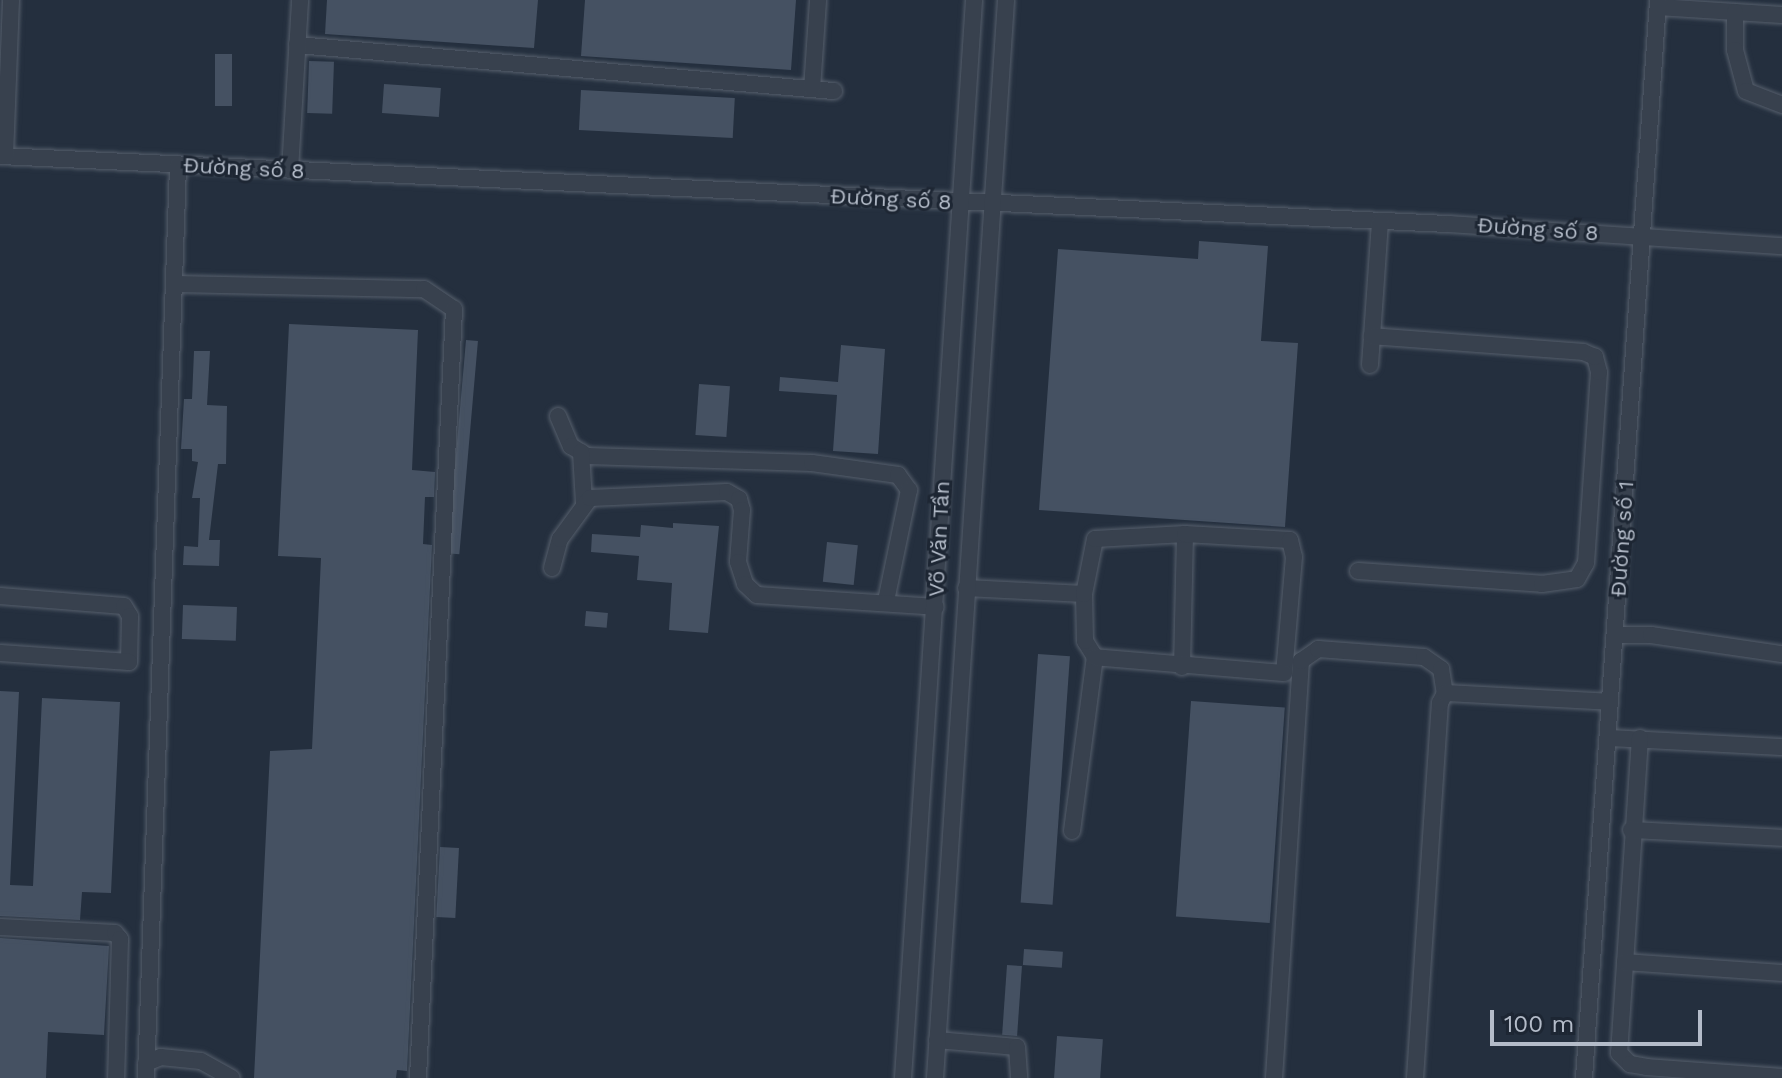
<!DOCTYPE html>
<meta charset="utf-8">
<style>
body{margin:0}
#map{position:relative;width:1782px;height:1078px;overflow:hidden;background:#242f3e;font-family:"Work Sans",sans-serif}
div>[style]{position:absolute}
.building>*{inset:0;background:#455162;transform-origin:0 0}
.roads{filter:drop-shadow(0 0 2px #565f6c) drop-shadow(0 0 2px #565f6c)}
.minor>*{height:16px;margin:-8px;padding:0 8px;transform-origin:8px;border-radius:8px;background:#38414e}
span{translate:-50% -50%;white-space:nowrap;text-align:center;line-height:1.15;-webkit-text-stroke:6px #1d2633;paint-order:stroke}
.street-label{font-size:22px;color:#b4bcc9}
.scale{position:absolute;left:1490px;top:1010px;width:212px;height:36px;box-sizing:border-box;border:4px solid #b4bcc9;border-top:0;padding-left:10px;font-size:24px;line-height:28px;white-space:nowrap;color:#b4bcc9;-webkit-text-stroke:6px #1d2633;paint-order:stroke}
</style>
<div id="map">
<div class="building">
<div style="clip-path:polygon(327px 0,538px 0,534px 48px,325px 34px)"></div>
<div style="clip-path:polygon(585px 0,796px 0,791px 70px,581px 56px)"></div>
<div style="left:215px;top:54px;width:17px;height:52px"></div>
<div style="left:309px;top:61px;width:25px;height:52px;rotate:2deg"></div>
<div style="left:384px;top:84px;width:57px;height:29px;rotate:4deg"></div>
<div style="left:581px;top:90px;width:154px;height:40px;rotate:3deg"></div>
<div style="clip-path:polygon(1199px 241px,1268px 246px,1261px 341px,1298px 343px,1285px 527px,1039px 510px,1058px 249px,1198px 259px)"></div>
<div style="clip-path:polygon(289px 324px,418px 330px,412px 470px,435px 472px,434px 497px,425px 497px,423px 544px,432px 545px,407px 1071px,397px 1070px,396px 1078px,254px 1078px,270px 751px,312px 749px,321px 558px,278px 556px)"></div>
<div style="left:466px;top:340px;width:12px;height:214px;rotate:5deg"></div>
<div style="clip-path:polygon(841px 345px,885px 349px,878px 454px,833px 451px,837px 395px,779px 391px,780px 377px,838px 382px)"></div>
<div style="clip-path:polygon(194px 351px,210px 351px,207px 405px,227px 406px,226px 464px,218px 464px,209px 540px,220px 540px,219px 566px,183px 565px,184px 546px,198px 547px,200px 498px,192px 498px,198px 462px,192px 461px,192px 449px,181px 449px,184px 399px,192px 399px)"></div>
<div style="left:699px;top:384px;width:31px;height:51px;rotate:4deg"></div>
<div style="clip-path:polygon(673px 523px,719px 526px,708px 633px,669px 630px,672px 583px,637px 580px,639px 556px,591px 552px,592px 534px,640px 537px,641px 525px,673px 528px)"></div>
<div style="left:827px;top:542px;width:31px;height:40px;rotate:6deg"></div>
<div style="left:183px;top:605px;width:54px;height:34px;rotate:2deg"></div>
<div style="left:586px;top:611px;width:22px;height:15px;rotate:5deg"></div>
<div style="left:1038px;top:654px;width:32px;height:249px;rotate:4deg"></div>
<div style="clip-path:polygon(0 691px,19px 692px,10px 885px,33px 886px,42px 698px,120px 702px,111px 893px,82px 892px,80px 920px,0 916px)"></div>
<div style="left:1191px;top:701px;width:94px;height:216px;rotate:4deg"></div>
<div style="left:440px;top:847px;width:19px;height:70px;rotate:3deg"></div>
<div style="clip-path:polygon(0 938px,109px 946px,104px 1035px,48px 1032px,46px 1078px,0 1078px)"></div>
<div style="left:1024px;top:949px;width:39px;height:16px;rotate:4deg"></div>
<div style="left:1007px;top:965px;width:15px;height:70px;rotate:4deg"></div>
<div style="left:1057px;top:1036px;width:46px;height:42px;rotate:4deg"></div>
</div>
<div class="roads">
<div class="minor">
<div style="left:1658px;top:7px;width:124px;rotate:3.7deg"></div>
<div style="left:1735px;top:12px;width:38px;rotate:90deg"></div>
<div style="left:1735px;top:50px;width:42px;rotate:75deg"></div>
<div style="left:1746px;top:91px;width:39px;rotate:21deg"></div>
<div style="left:297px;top:45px;width:539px;rotate:4.9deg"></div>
<div style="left:812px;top:89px;width:89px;rotate:-86.1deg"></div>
<div style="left:0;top:156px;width:1451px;rotate:2.69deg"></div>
<div style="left:1449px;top:224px;width:334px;rotate:3.8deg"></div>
<div style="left:5px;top:156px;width:156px;rotate:-87.8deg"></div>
<div style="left:290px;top:170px;width:170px;rotate:-86.6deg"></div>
<div style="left:175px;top:284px;width:249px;rotate:1.2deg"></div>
<div style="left:424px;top:289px;width:36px;rotate:34deg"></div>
<div style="left:454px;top:309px;width:770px;rotate:92.68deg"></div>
<div style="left:1370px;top:365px;width:144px;rotate:-86deg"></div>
<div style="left:558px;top:416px;width:33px;rotate:67deg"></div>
<div style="left:571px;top:446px;width:19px;rotate:32deg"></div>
<div style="left:587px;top:456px;width:225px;rotate:1.8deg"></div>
<div style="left:812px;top:463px;width:87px;rotate:7.9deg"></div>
<div style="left:898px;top:475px;width:19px;rotate:54deg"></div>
<div style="left:909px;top:490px;width:113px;rotate:101.7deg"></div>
<div style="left:581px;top:452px;width:51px;rotate:86.6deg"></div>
<div style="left:552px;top:568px;width:30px;rotate:-75deg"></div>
<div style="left:560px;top:539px;width:51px;rotate:-53.8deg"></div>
<div style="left:590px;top:498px;width:137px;rotate:-2.5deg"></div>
<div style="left:727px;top:492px;width:14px;rotate:30deg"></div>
<div style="left:739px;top:499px;width:11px;rotate:75deg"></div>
<div style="left:742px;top:510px;width:52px;rotate:94.4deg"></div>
<div style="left:738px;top:562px;width:23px;rotate:72deg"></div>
<div style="left:745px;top:584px;width:16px;rotate:43deg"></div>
<div style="left:757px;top:595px;width:179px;rotate:3.8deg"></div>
<div style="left:1358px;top:571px;width:184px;rotate:4deg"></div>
<div style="left:1542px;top:584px;width:35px;rotate:-8deg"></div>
<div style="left:1577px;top:579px;width:18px;rotate:-61deg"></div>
<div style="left:1586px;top:563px;width:191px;rotate:-86.1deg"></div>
<div style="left:1599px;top:372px;width:16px;rotate:-105deg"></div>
<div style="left:1595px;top:357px;width:13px;rotate:-157deg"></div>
<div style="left:1583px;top:352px;width:212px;rotate:-175.7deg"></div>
<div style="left:966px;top:588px;width:118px;rotate:2.9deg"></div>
<div style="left:0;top:596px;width:124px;rotate:4.6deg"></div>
<div style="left:124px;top:606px;width:12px;rotate:59deg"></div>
<div style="left:130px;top:616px;width:46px;rotate:91.2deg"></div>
<div style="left:129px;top:662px;width:129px;rotate:-176deg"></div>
<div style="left:1615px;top:635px;width:36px"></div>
<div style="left:1651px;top:635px;width:132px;rotate:8.3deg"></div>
<div style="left:1182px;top:667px;width:133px;rotate:-88.7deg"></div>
<div style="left:1608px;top:738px;width:174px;rotate:3deg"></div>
<div style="left:1640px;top:738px;width:316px;rotate:93.8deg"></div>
<div style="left:1619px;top:1053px;width:16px;rotate:45deg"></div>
<div style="left:1630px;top:1064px;width:17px;rotate:10deg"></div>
<div style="left:1647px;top:1067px;width:135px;rotate:4.2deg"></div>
<div style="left:1631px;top:830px;width:151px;rotate:3deg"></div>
<div style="left:1072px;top:831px;width:176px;rotate:-82.5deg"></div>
<div style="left:1095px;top:657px;width:19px;rotate:-122deg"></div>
<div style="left:1085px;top:641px;width:47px;rotate:-91.2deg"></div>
<div style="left:1084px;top:594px;width:56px;rotate:-78.7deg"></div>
<div style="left:1095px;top:539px;width:90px;rotate:-3.2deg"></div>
<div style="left:1185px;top:534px;width:105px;rotate:3.3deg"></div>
<div style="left:1290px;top:540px;width:17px;rotate:77deg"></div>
<div style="left:1294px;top:557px;width:116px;rotate:94.9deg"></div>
<div style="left:1284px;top:673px;width:190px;rotate:-175.2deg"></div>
<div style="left:0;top:927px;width:115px;rotate:3deg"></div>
<div style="left:115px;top:933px;width:8px;rotate:50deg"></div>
<div style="left:120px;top:939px;width:139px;rotate:91.6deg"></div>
<div style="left:1625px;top:962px;width:157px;rotate:4deg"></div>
<div style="left:937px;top:1040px;width:80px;rotate:5deg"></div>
<div style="left:1017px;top:1047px;width:31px;rotate:86deg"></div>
<div style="left:146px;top:1063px;width:16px;rotate:-22deg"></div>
<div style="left:161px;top:1057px;width:40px;rotate:5.7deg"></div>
<div style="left:201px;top:1061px;width:35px;rotate:29deg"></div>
<div style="left:146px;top:1078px;width:914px;rotate:-87.99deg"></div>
<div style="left:903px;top:1078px;width:1080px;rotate:-86.23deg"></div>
<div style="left:935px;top:1078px;width:1080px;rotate:-86.23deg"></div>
<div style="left:1274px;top:1078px;width:418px;rotate:-86.3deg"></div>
<div style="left:1301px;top:661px;width:21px;rotate:-35deg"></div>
<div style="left:1318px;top:649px;width:106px;rotate:4.3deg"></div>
<div style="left:1424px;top:657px;width:21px;rotate:35deg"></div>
<div style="left:1441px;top:669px;width:24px;rotate:81deg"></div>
<div style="left:1415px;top:1078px;width:376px;rotate:-86.2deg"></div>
<div style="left:1440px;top:703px;width:11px;rotate:-63deg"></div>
<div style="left:1445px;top:693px;width:165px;rotate:3.1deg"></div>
<div style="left:1584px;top:1078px;width:1081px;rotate:-86.07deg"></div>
</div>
</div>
<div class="street-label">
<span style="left:244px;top:168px;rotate:3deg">Đường số 8</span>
<span style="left:891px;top:199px;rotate:3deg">Đường số 8</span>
<span style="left:1538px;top:229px;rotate:4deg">Đường số 8</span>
<span style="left:939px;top:539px;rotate:-87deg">Võ Văn Tần</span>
<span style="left:1622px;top:539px;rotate:-86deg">Đường số 1</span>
</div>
<div class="scale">100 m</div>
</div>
